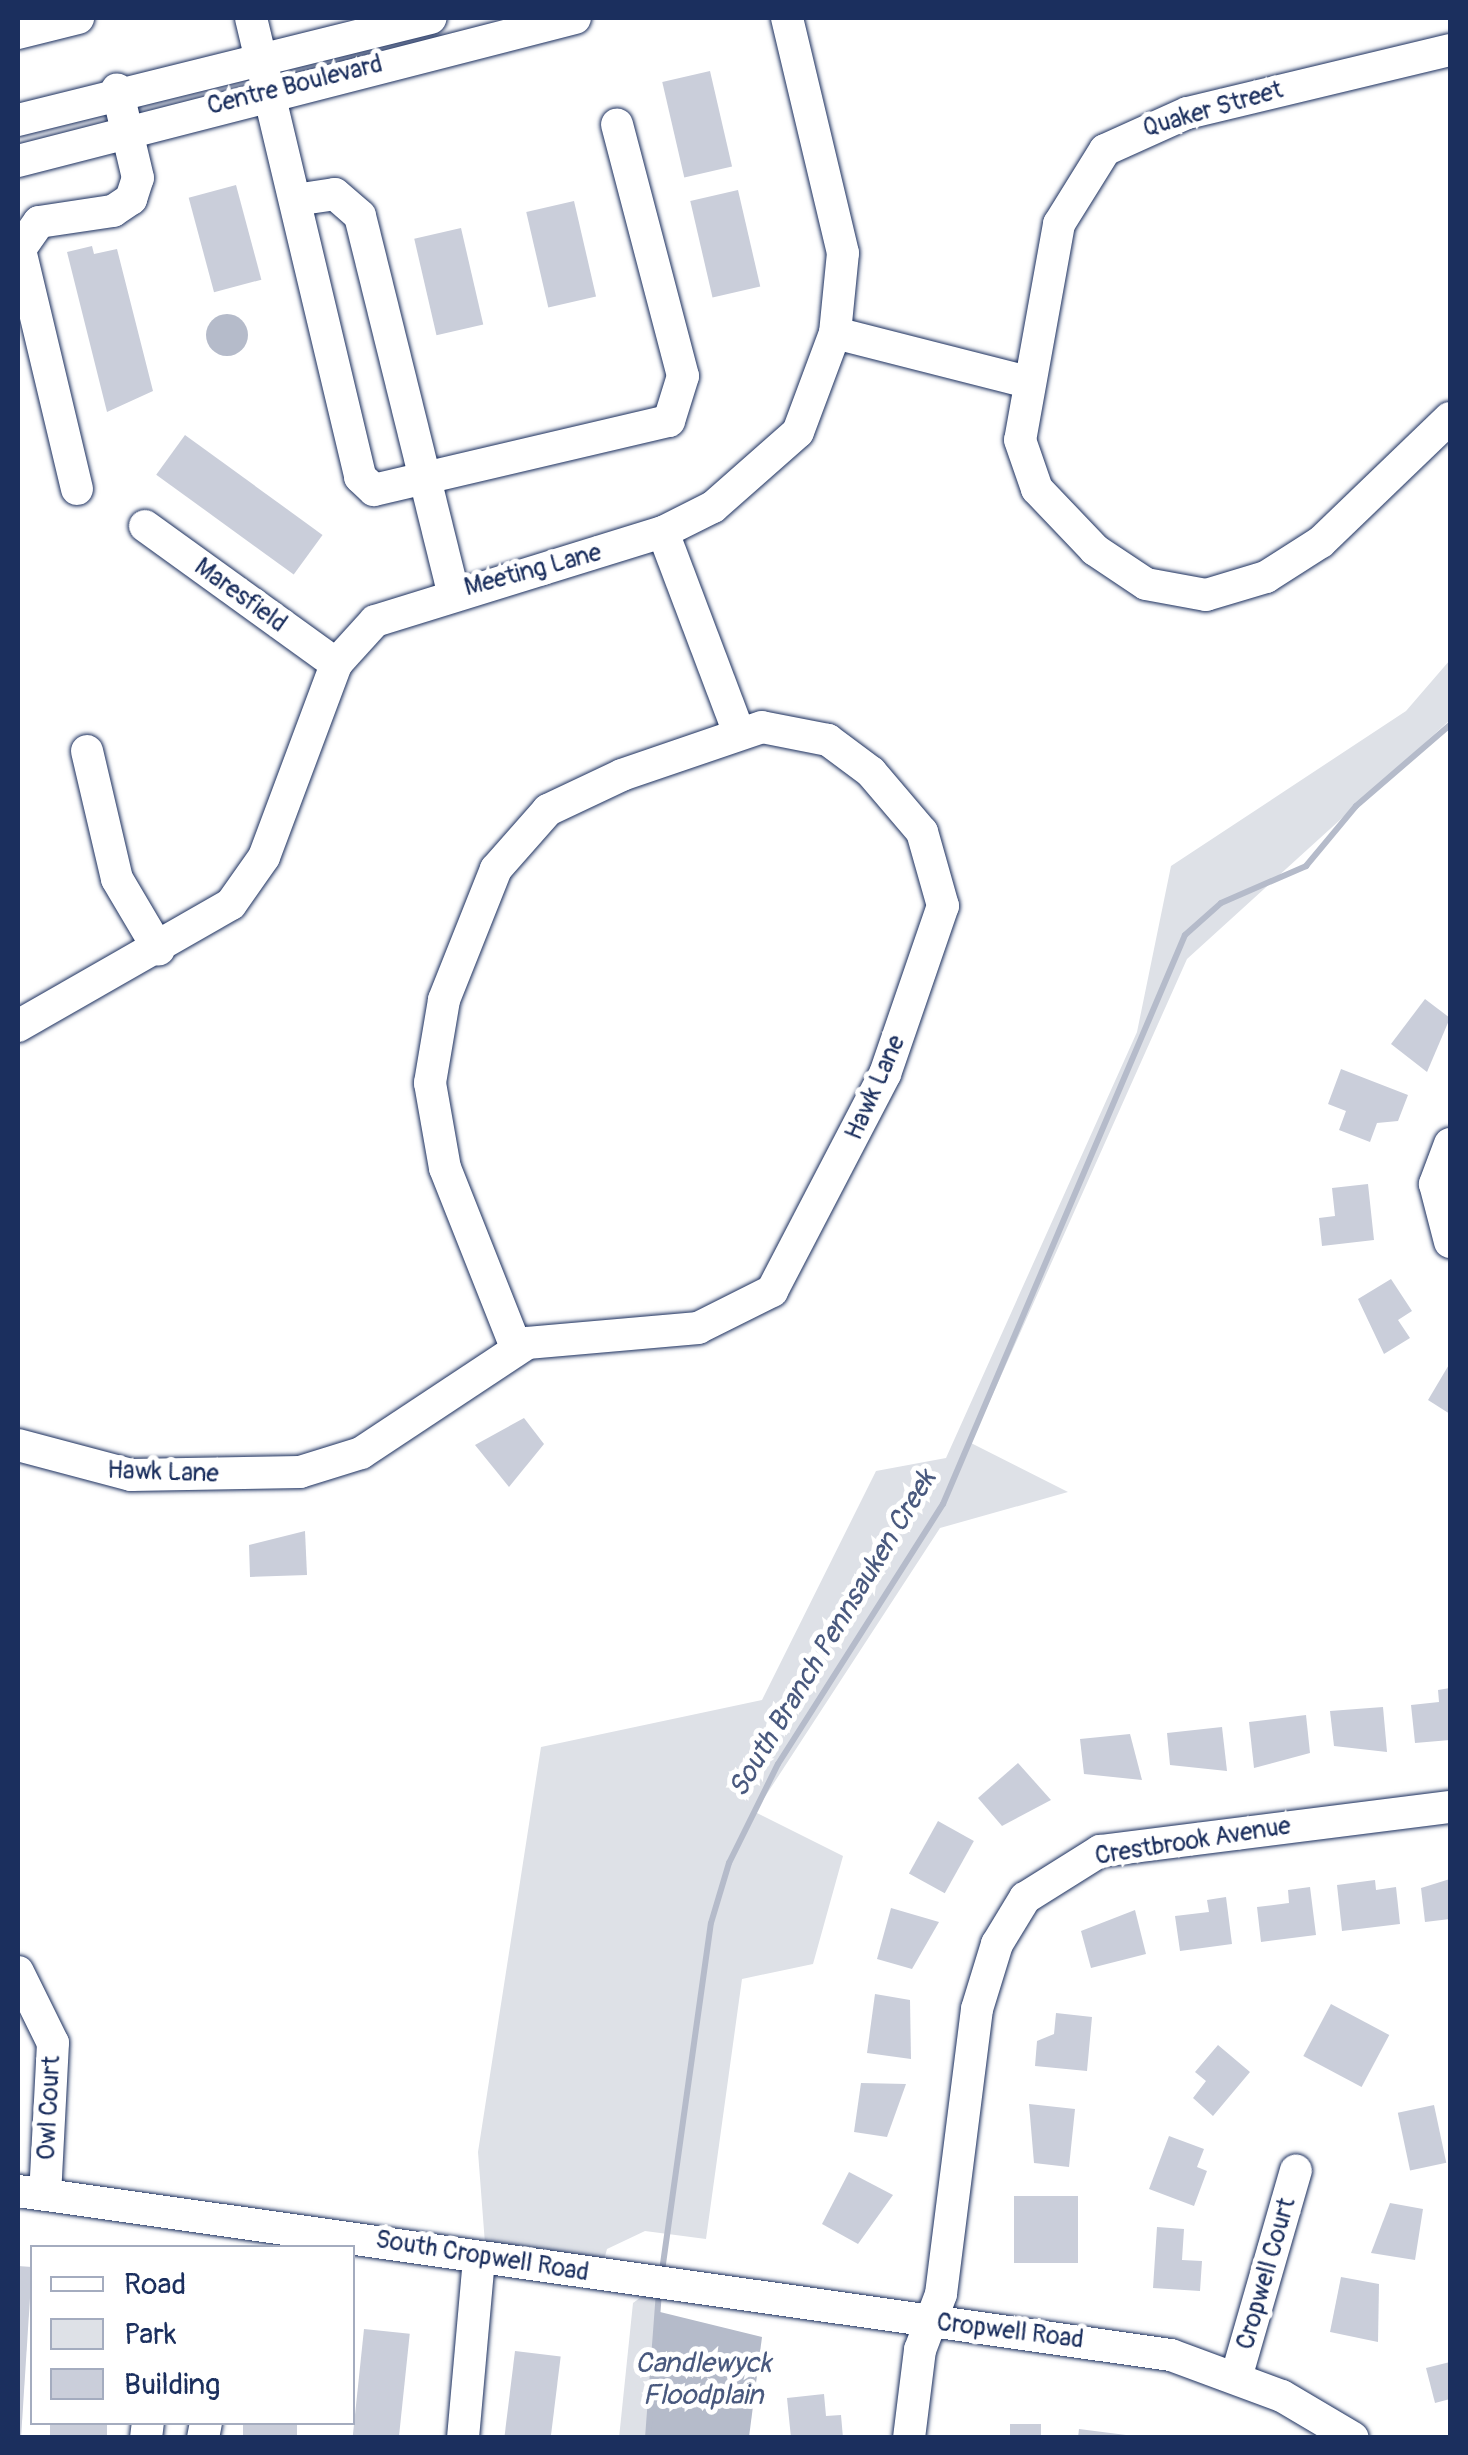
<!DOCTYPE html>
<style>
body{margin:0}
#map{position:relative;width:1468px;height:2455px;overflow:hidden;background:#fff;font-family:Pangolin,sans-serif}
div>[style]{position:absolute}
.green>*{inset:0;background:#dee1e7}
.water>*{inset:0;background:#b5bbca}
.round{border-radius:50%}
.stream>*{height:6px;margin:-3px;padding:0 3px;transform-origin:3px;border-radius:3px;background:#b5bbca}
.building>*{inset:0;background:#caceda;transform-origin:0 0}
.roads{filter:drop-shadow(0 0 2px #1b2f5e) drop-shadow(0 0 2px #1b2f5e)}
.minor>*{height:32px;margin:-16px;padding:0 16px;transform-origin:16px;border-radius:16px;background:#fff}
span{translate:-50% -50%;white-space:nowrap;text-align:center;line-height:1.15;-webkit-text-stroke:10px #fff;paint-order:stroke}
.street-label{font-size:25px;color:#1b2f5e}
.water-label{font-size:28px;color:#49597e;font-style:italic}
.frame{position:absolute;inset:0;border:20px solid #1b2f5e;pointer-events:none}
.legend{position:absolute;left:30px;top:2245px;width:325px;height:180px;box-sizing:border-box;background:#fff;border:2px solid #a4acbf;margin:0;padding:12px 18px;list-style:none;font-size:30px;color:#1b2f5e}
.legend li{display:flex;align-items:center;gap:20px;height:50px}
.legend b{width:50px;border:2px solid #a4acbf}
</style>
<div id="map">
<div class="green">
<div style="clip-path:polygon(1450px 660px,1450px 720px,1187px 959px,971px 1443px,1068px 1492px,940px 1528px,755px 1812px,843px 1856px,813px 1964px,742px 1979px,706px 2239px,645px 2231px,607px 2249px,599px 2279px,486px 2257px,478px 2152px,541px 1747px,762px 1700px,876px 1471px,946px 1458px,1137px 1032px,1171px 866px,1406px 711px)"></div>
<div style="clip-path:polygon(660px 2283px,648px 2437px,619px 2438px,633px 2303px)"></div>
</div>
<div class="water">
<div class="round" style="left:206px;top:314px;width:42px;height:42px"></div>
<div style="clip-path:polygon(656px 2311px,762px 2337px,749px 2437px,648px 2437px)"></div>
</div>
<div class="stream">
<div style="left:662px;top:2271px;width:351px;rotate:-82deg"></div>
<div style="left:711px;top:1923px;width:63px;rotate:-73.3deg"></div>
<div style="left:729px;top:1863px;width:110px;rotate:-63.7deg"></div>
<div style="left:778px;top:1764px;width:308px;rotate:-57.6deg"></div>
<div style="left:943px;top:1504px;width:618px;rotate:-66.96deg"></div>
<div style="left:1185px;top:935px;width:48px;rotate:-41.6deg"></div>
<div style="left:1221px;top:903px;width:93px;rotate:-23.5deg"></div>
<div style="left:1306px;top:866px;width:78px;rotate:-50.2deg"></div>
<div style="left:1356px;top:806px;width:124px;rotate:-40.8deg"></div>
<div style="left:648px;top:2438px;width:145px;rotate:-85.7deg"></div>
</div>
<div class="building">
<div style="left:710px;top:71px;width:98px;height:49px;rotate:77deg"></div>
<div style="left:236px;top:185px;width:98px;height:49px;rotate:75deg"></div>
<div style="left:738px;top:190px;width:99px;height:49px;rotate:77deg"></div>
<div style="left:574px;top:201px;width:98px;height:49px;rotate:77deg"></div>
<div style="left:461px;top:228px;width:99px;height:48px;rotate:77deg"></div>
<div style="clip-path:polygon(92px 246px,94px 254px,117px 249px,153px 391px,107px 412px,67px 252px)"></div>
<div style="left:185px;top:435px;width:170px;height:49px;rotate:36deg"></div>
<div style="clip-path:polygon(1425px 999px,1450px 1018px,1427px 1072px,1391px 1044px)"></div>
<div style="clip-path:polygon(1341px 1069px,1408px 1095px,1398px 1121px,1377px 1123px,1370px 1142px,1339px 1130px,1346px 1111px,1328px 1104px)"></div>
<div style="clip-path:polygon(1368px 1184px,1374px 1240px,1322px 1246px,1319px 1218px,1335px 1216px,1332px 1188px)"></div>
<div style="clip-path:polygon(1391px 1279px,1412px 1311px,1398px 1320px,1410px 1338px,1384px 1354px,1358px 1299px)"></div>
<div style="clip-path:polygon(1450px 1363px,1450px 1414px,1428px 1400px)"></div>
<div style="clip-path:polygon(524px 1418px,544px 1444px,509px 1487px,475px 1445px)"></div>
<div style="clip-path:polygon(305px 1531px,307px 1575px,250px 1577px,249px 1545px)"></div>
<div style="clip-path:polygon(1450px 1688px,1450px 1740px,1415px 1743px,1411px 1705px,1439px 1702px,1438px 1690px)"></div>
<div style="clip-path:polygon(1383px 1707px,1387px 1752px,1334px 1746px,1330px 1711px)"></div>
<div style="clip-path:polygon(1306px 1715px,1310px 1753px,1254px 1768px,1249px 1722px)"></div>
<div style="clip-path:polygon(1222px 1727px,1227px 1771px,1170px 1765px,1167px 1733px)"></div>
<div style="clip-path:polygon(1130px 1734px,1142px 1780px,1084px 1774px,1080px 1739px)"></div>
<div style="clip-path:polygon(1018px 1763px,1051px 1800px,1002px 1826px,978px 1798px)"></div>
<div style="left:938px;top:1821px;width:41px;height:60px;rotate:29deg"></div>
<div style="clip-path:polygon(1450px 1879px,1450px 1919px,1425px 1922px,1421px 1888px)"></div>
<div style="clip-path:polygon(1375px 1880px,1376px 1890px,1396px 1887px,1400px 1924px,1342px 1931px,1337px 1885px)"></div>
<div style="clip-path:polygon(1310px 1887px,1316px 1935px,1261px 1942px,1257px 1907px,1289px 1903px,1288px 1890px)"></div>
<div style="clip-path:polygon(1226px 1897px,1232px 1944px,1180px 1951px,1175px 1916px,1209px 1912px,1207px 1900px)"></div>
<div style="clip-path:polygon(891px 1908px,939px 1922px,912px 1969px,877px 1959px)"></div>
<div style="clip-path:polygon(1135px 1910px,1146px 1954px,1091px 1968px,1081px 1931px)"></div>
<div style="clip-path:polygon(875px 1994px,910px 2000px,911px 2059px,867px 2053px)"></div>
<div style="left:1331px;top:2004px;width:66px;height:59px;rotate:28deg"></div>
<div style="clip-path:polygon(1056px 2013px,1092px 2017px,1087px 2071px,1035px 2066px,1037px 2041px,1054px 2034px)"></div>
<div style="clip-path:polygon(1218px 2045px,1250px 2072px,1213px 2116px,1193px 2098px,1206px 2081px,1195px 2072px)"></div>
<div style="clip-path:polygon(861px 2083px,906px 2084px,887px 2137px,854px 2132px)"></div>
<div style="clip-path:polygon(1029px 2104px,1075px 2109px,1069px 2167px,1034px 2163px)"></div>
<div style="left:1434px;top:2105px;width:59px;height:37px;rotate:78deg"></div>
<div style="clip-path:polygon(1169px 2136px,1204px 2149px,1197px 2167px,1207px 2171px,1194px 2206px,1149px 2189px)"></div>
<div style="clip-path:polygon(849px 2172px,893px 2195px,858px 2244px,822px 2224px)"></div>
<div style="left:1078px;top:2196px;width:67px;height:64px;rotate:90deg"></div>
<div style="clip-path:polygon(1390px 2203px,1423px 2209px,1415px 2260px,1371px 2253px)"></div>
<div style="clip-path:polygon(1157px 2227px,1184px 2229px,1182px 2260px,1202px 2261px,1200px 2291px,1153px 2288px)"></div>
<div style="clip-path:polygon(18px 2266px,32px 2267px,21px 2438px,18px 2438px)"></div>
<div style="clip-path:polygon(1341px 2277px,1379px 2284px,1378px 2342px,1330px 2332px)"></div>
<div style="left:364px;top:2329px;width:46px;height:110px;rotate:6deg"></div>
<div style="left:515px;top:2351px;width:46px;height:88px;rotate:7deg"></div>
<div style="clip-path:polygon(1450px 2362px,1450px 2399px,1435px 2403px,1426px 2368px)"></div>
<div style="clip-path:polygon(824px 2394px,826px 2416px,841px 2415px,843px 2438px,791px 2438px,787px 2398px)"></div>
<div style="left:50px;top:2422px;width:57px;height:16px"></div>
<div style="left:243px;top:2422px;width:54px;height:16px"></div>
<div style="left:1010px;top:2424px;width:31px;height:14px"></div>
<div style="clip-path:polygon(1079px 2429px,1126px 2435px,1126px 2438px,1078px 2438px)"></div>
</div>
<div class="roads">
<div class="minor">
<div style="left:251px;top:18px;width:472px;rotate:76.6deg"></div>
<div style="left:360px;top:477px;width:19px;rotate:43deg"></div>
<div style="left:374px;top:490px;width:303px;rotate:-13.2deg"></div>
<div style="left:669px;top:421px;width:47px;rotate:-72.7deg"></div>
<div style="left:683px;top:376px;width:260px;rotate:-104.7deg"></div>
<div style="left:18px;top:33px;width:62px;rotate:-14deg"></div>
<div style="left:1450px;top:50px;width:270px;rotate:166.5deg"></div>
<div style="left:1187px;top:113px;width:90px;rotate:155.7deg"></div>
<div style="left:1105px;top:150px;width:87px;rotate:121.9deg"></div>
<div style="left:1059px;top:224px;width:219px;rotate:100.2deg"></div>
<div style="left:1020px;top:440px;width:52px;rotate:70.9deg"></div>
<div style="left:1037px;top:489px;width:84px;rotate:46.4deg"></div>
<div style="left:1095px;top:550px;width:61px;rotate:33.7deg"></div>
<div style="left:1146px;top:584px;width:61px;rotate:10.4deg"></div>
<div style="left:1206px;top:595px;width:63px;rotate:-16.7deg"></div>
<div style="left:1266px;top:577px;width:65px;rotate:-32.5deg"></div>
<div style="left:1321px;top:542px;width:179px;rotate:-43.9deg"></div>
<div style="left:18px;top:120px;width:425px;rotate:-13.9deg"></div>
<div style="left:18px;top:161px;width:575px;rotate:-14.4deg"></div>
<div style="left:295px;top:200px;width:40px;rotate:-8.5deg"></div>
<div style="left:335px;top:194px;width:33px;rotate:41deg"></div>
<div style="left:360px;top:216px;width:387px;rotate:76.1deg"></div>
<div style="left:835px;top:333px;width:195px;rotate:14.3deg"></div>
<div style="left:77px;top:489px;width:247px;rotate:-103.4deg"></div>
<div style="left:20px;top:249px;width:33px;rotate:-55deg"></div>
<div style="left:39px;top:222px;width:75px;rotate:-8.5deg"></div>
<div style="left:113px;top:211px;width:22px;rotate:-34deg"></div>
<div style="left:131px;top:199px;width:22px;rotate:-72deg"></div>
<div style="left:138px;top:178px;width:91px;rotate:-103.3deg"></div>
<div style="left:145px;top:526px;width:236px;rotate:35.8deg"></div>
<div style="left:663px;top:532px;width:215px;rotate:69.3deg"></div>
<div style="left:87px;top:751px;width:131px;rotate:76.8deg"></div>
<div style="left:117px;top:879px;width:82px;rotate:59.4deg"></div>
<div style="left:18px;top:1026px;width:245px;rotate:-29.8deg"></div>
<div style="left:231px;top:904px;width:57px;rotate:-54.9deg"></div>
<div style="left:264px;top:857px;width:206px;rotate:-69.5deg"></div>
<div style="left:336px;top:664px;width:58px;rotate:-47.8deg"></div>
<div style="left:375px;top:621px;width:301px;rotate:-17.2deg"></div>
<div style="left:663px;top:532px;width:56px;rotate:-26.6deg"></div>
<div style="left:713px;top:507px;width:113px;rotate:-41.4deg"></div>
<div style="left:798px;top:432px;width:106px;rotate:-69.5deg"></div>
<div style="left:835px;top:333px;width:80px;rotate:-84.3deg"></div>
<div style="left:843px;top:253px;width:242px;rotate:-103.4deg"></div>
<div style="left:1450px;top:1144px;width:43px;rotate:110.6deg"></div>
<div style="left:1435px;top:1184px;width:60px;rotate:75.5deg"></div>
<div style="left:18px;top:1445px;width:117px;rotate:14.9deg"></div>
<div style="left:131px;top:1475px;width:169px;rotate:-1deg"></div>
<div style="left:300px;top:1472px;width:64px;rotate:-17.3deg"></div>
<div style="left:361px;top:1453px;width:199px;rotate:-33.5deg"></div>
<div style="left:527px;top:1343px;width:172px;rotate:-5deg"></div>
<div style="left:698px;top:1328px;width:83px;rotate:-26.6deg"></div>
<div style="left:772px;top:1291px;width:245px;rotate:-62.5deg"></div>
<div style="left:885px;top:1074px;width:178px;rotate:-71deg"></div>
<div style="left:943px;top:906px;width:77px;rotate:-105.8deg"></div>
<div style="left:922px;top:832px;width:79px;rotate:-130.4deg"></div>
<div style="left:871px;top:772px;width:54px;rotate:-143.3deg"></div>
<div style="left:828px;top:740px;width:67px;rotate:-168.9deg"></div>
<div style="left:762px;top:727px;width:148px;rotate:161.1deg"></div>
<div style="left:622px;top:775px;width:82px;rotate:154.7deg"></div>
<div style="left:548px;top:810px;width:79px;rotate:131.4deg"></div>
<div style="left:496px;top:869px;width:141px;rotate:111.7deg"></div>
<div style="left:444px;top:1000px;width:84px;rotate:99.6deg"></div>
<div style="left:430px;top:1083px;width:86px;rotate:80deg"></div>
<div style="left:445px;top:1168px;width:193px;rotate:68.4deg"></div>
<div style="left:18px;top:1972px;width:79px;rotate:63.8deg"></div>
<div style="left:53px;top:2043px;width:151px;rotate:93deg"></div>
<div style="left:18px;top:2191px;width:1165px;rotate:8.1deg"></div>
<div style="left:1171px;top:2355px;width:118px;rotate:20.3deg"></div>
<div style="left:1282px;top:2396px;width:82px;rotate:30.6deg"></div>
<div style="left:1236px;top:2378px;width:216px;rotate:-73.9deg"></div>
<div style="left:146px;top:2438px;width:16px;rotate:-83deg"></div>
<div style="left:203px;top:2438px;width:16px;rotate:-79deg"></div>
<div style="left:463px;top:2438px;width:181px;rotate:-84.9deg"></div>
<div style="left:909px;top:2438px;width:89px;rotate:-82.9deg"></div>
<div style="left:920px;top:2350px;width:60px;rotate:-69.4deg"></div>
<div style="left:941px;top:2294px;width:287px;rotate:-82.8deg"></div>
<div style="left:977px;top:2009px;width:68px;rotate:-72.9deg"></div>
<div style="left:997px;top:1944px;width:54px;rotate:-58.7deg"></div>
<div style="left:1025px;top:1898px;width:89px;rotate:-32.1deg"></div>
<div style="left:1100px;top:1851px;width:353px;rotate:-7.2deg"></div>
</div>
</div>
<div class="street-label">
<span style="left:295px;top:86px;rotate:-14deg">Centre Boulevard</span>
<span style="left:1213px;top:110px;rotate:-16deg">Quaker Street</span>
<span style="left:533px;top:571px;rotate:-15deg">Meeting Lane</span>
<span style="left:240px;top:596px;rotate:36deg">Maresfield</span>
<span style="left:876px;top:1088px;rotate:-66deg">Hawk Lane</span>
<span style="left:163px;top:1473px;rotate:2deg">Hawk Lane</span>
<span style="left:1193px;top:1842px;rotate:-9deg">Crestbrook Avenue</span>
<span style="left:50px;top:2108px;rotate:-87deg">Owl Court</span>
<span style="left:482px;top:2257px;rotate:9deg">South Cropwell Road</span>
<span style="left:1267px;top:2274px;rotate:-74deg">Cropwell Court</span>
<span style="left:1010px;top:2332px;rotate:7deg">Cropwell Road</span>
</div>
<div class="water-label">
<span style="left:833px;top:1634px;rotate:-59deg">South Branch Pennsauken Creek</span>
<span style="left:703px;top:2380px">Candlewyck<br>Floodplain</span>
</div>
<div class="frame"></div>
<ul class="legend">
<li><b style="height:12px;background:#fff"></b>Road</li>
<li><b style="height:28px;background:#dee1e7"></b>Park</li>
<li><b style="height:28px;background:#caceda"></b>Building</li>
</ul>
</div>
